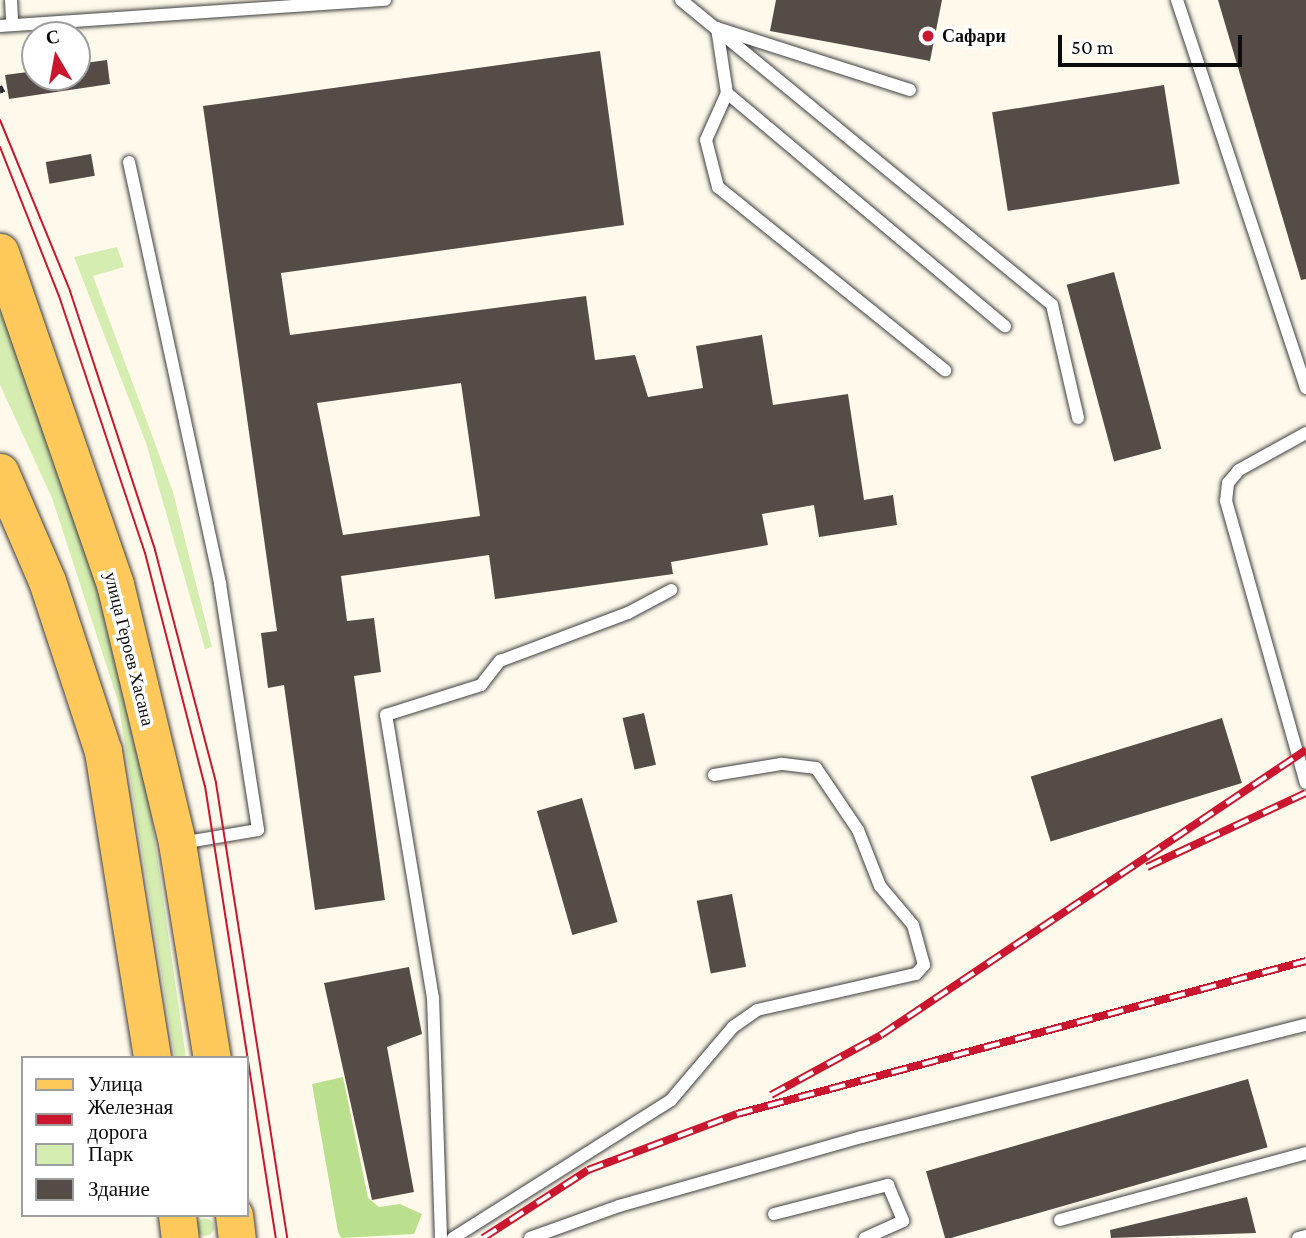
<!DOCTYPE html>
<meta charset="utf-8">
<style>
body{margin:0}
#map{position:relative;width:1306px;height:1238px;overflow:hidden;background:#fff9eb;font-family:"Crimson Pro",serif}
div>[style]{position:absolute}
.green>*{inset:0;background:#d6edb1}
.round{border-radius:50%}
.forest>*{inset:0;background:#bae08e}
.building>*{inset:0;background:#564c47;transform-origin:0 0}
.path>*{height:4.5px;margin-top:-2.25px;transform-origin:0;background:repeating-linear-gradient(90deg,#2e2e2e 0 7px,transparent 0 10.5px)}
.roads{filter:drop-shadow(0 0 2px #3f3f3f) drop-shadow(0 0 2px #3f3f3f)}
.service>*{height:12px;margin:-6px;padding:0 6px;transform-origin:6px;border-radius:6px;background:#fff}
.primary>*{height:37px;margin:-18.5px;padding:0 18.5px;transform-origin:18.5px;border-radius:18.5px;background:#ffc85b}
.tram>*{height:2px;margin:-1px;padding:0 1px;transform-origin:1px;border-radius:1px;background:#ca172f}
.rail>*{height:8px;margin-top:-4px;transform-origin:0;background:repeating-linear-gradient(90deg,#fff 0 16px,#ca172f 0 32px);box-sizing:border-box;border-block:2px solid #ca172f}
.dots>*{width:19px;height:19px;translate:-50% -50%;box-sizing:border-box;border:4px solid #fff;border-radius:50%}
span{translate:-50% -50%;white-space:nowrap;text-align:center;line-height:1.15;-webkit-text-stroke:7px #fff;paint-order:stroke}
.poi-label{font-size:18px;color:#0c0c0c;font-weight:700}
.left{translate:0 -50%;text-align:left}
.street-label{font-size:18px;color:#0c0c0c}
.legend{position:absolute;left:21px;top:1056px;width:228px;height:161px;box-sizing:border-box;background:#fff;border:2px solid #9e9e9e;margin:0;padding:9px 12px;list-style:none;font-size:21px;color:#0c0c0c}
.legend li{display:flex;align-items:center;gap:14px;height:35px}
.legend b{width:35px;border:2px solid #9e9e9e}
.north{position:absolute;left:21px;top:21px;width:70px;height:70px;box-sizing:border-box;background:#fff;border:2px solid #9e9e9e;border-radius:50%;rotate:350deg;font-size:19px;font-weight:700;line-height:28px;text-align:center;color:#0c0c0c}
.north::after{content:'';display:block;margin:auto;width:24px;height:32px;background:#ca172f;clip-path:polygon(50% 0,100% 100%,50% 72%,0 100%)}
.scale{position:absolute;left:1058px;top:35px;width:184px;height:32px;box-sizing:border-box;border:4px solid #0c0c0c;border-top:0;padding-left:9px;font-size:21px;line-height:24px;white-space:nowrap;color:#0c0c0c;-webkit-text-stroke:5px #fff;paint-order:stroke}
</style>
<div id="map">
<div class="green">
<div style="clip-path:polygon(117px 247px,124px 267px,93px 276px,173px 492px,212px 647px,205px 649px,146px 443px,74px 257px)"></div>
<div style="clip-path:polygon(0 308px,82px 528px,142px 751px,186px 1058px,175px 1058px,118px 701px,52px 498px,0 385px)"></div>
<div class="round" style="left:196px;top:1218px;width:18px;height:18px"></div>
</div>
<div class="forest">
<div style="clip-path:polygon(343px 1077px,368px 1198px,379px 1207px,400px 1204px,422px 1214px,414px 1234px,341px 1238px,338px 1232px,312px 1084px)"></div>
</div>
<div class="building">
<div style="clip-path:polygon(776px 0,942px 0,930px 61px,770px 31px)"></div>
<div style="clip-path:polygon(1218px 0,1306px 0,1306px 279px,1301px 280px)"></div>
<div style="clip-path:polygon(evenodd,600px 51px,624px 225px,281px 273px,290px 335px,586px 296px,595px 360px,635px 355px,648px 397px,703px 388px,696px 346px,762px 335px,773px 405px,848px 394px,864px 500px,893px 495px,897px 525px,819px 537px,814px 505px,762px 514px,768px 545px,671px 562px,673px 574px,495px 599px,489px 555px,341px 576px,347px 621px,374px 618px,381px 672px,354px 676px,385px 900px,315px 910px,284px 685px,268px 688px,261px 633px,277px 631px,203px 106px,600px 51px,461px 383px,480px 516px,343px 535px,317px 403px,461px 383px)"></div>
<div style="clip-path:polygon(107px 60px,110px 84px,9px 99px,5px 75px,35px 71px,35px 77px,77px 77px,77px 64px)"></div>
<div style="left:1164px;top:85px;width:100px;height:174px;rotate:81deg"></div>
<div style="left:91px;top:154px;width:22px;height:46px;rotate:80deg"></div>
<div style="left:1114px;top:272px;width:183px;height:49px;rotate:75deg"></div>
<div style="left:644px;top:713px;width:53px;height:22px;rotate:77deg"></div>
<div style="left:1222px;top:718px;width:68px;height:200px;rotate:73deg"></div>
<div style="left:582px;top:798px;width:129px;height:47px;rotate:74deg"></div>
<div style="left:732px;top:894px;width:74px;height:36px;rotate:79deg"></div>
<div style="clip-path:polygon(409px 967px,422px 1034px,387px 1047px,414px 1192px,372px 1200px,324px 983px)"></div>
<div style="left:1248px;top:1079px;width:71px;height:335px;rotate:74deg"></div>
<div style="clip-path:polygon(1247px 1197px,1256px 1233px,1111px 1238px,1110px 1230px)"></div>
</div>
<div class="path">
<div style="left:0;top:86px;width:9px;rotate:63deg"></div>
</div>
<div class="roads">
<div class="service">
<div style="left:11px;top:0;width:21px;rotate:87deg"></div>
<div style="left:681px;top:0;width:480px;rotate:39.4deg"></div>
<div style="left:1052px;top:305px;width:116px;rotate:77deg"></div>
<div style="left:1177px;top:0;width:409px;rotate:71.6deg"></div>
<div style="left:0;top:26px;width:386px;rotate:-3.9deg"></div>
<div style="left:910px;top:90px;width:203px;rotate:-162.2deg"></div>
<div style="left:717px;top:28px;width:66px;rotate:81.3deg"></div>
<div style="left:727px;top:93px;width:363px;rotate:40deg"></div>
<div style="left:727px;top:93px;width:51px;rotate:114.1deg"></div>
<div style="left:706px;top:140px;width:49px;rotate:75.7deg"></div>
<div style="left:718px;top:187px;width:292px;rotate:38.9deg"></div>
<div style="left:129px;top:162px;width:432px;rotate:77.8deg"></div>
<div style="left:220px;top:584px;width:249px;rotate:81.2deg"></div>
<div style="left:258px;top:830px;width:78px;rotate:170.4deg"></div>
<div style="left:1306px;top:433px;width:77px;rotate:151.1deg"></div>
<div style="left:1239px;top:470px;width:17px;rotate:130deg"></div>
<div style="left:1228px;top:483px;width:18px;rotate:96deg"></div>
<div style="left:1226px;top:501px;width:293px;rotate:74.2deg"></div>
<div style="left:774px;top:1214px;width:118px;rotate:-14.3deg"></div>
<div style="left:888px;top:1185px;width:39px;rotate:67deg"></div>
<div style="left:903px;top:1221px;width:42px;rotate:155.9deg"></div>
<div style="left:1060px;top:1220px;width:255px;rotate:-15.2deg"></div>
<div style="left:441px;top:1238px;width:240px;rotate:-91.9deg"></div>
<div style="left:433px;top:998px;width:287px;rotate:-99.4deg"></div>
<div style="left:386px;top:715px;width:100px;rotate:-17.5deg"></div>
<div style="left:481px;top:685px;width:31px;rotate:-52deg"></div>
<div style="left:500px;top:661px;width:137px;rotate:-20.6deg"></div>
<div style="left:628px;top:613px;width:49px;rotate:-28.1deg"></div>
<div style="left:453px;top:1238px;width:258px;rotate:-32.3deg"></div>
<div style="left:671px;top:1100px;width:96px;rotate:-49.7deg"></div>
<div style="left:733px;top:1027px;width:29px;rotate:-35deg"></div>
<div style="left:757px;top:1010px;width:163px;rotate:-12.8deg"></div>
<div style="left:916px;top:974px;width:12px;rotate:-48deg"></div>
<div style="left:924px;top:965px;width:41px;rotate:-105.4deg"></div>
<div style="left:913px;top:925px;width:51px;rotate:-130.2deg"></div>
<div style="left:880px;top:886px;width:60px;rotate:-111.4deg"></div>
<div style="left:858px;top:830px;width:75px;rotate:-124.1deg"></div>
<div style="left:816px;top:768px;width:35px;rotate:-173deg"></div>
<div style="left:781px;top:764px;width:68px;rotate:170.7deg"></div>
<div style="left:530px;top:1238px;width:95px;rotate:-19.8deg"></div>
<div style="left:619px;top:1206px;width:253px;rotate:-15.9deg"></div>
<div style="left:862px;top:1137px;width:458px;rotate:-14.2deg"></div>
<div style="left:1298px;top:1238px;width:8px;rotate:-14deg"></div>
</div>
<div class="primary">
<div style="left:0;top:252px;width:351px;rotate:70.9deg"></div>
<div style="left:115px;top:584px;width:266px;rotate:76.5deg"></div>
<div style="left:177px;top:843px;width:218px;rotate:80.8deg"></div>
<div style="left:0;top:472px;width:119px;rotate:66.7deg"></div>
<div style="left:47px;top:581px;width:179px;rotate:71.8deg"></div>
<div style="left:103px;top:751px;width:311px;rotate:80.9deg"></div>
<div style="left:177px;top:1215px;width:23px;rotate:83deg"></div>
<div style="left:234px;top:1215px;width:23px;rotate:83deg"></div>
</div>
</div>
<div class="tram">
<div style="left:0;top:120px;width:185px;rotate:67.7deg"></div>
<div style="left:70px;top:291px;width:273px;rotate:71.8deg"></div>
<div style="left:155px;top:550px;width:241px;rotate:75.3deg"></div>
<div style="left:216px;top:783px;width:461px;rotate:81.1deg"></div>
<div style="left:0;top:147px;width:160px;rotate:68.4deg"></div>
<div style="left:59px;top:296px;width:271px;rotate:71.5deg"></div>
<div style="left:145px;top:553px;width:241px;rotate:75.6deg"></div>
<div style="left:205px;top:786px;width:458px;rotate:81.1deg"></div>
</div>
<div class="rail">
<div style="left:1147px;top:867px;width:175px;rotate:-25deg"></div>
<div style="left:771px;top:1095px;width:125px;rotate:-28.6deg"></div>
<div style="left:881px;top:1035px;width:512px;rotate:-33.85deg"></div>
<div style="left:483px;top:1238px;width:125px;rotate:-32.9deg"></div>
<div style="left:588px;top:1170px;width:159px;rotate:-20.6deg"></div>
<div style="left:737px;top:1114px;width:589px;rotate:-15.05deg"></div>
</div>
<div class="dots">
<div style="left:928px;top:36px;background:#ca172f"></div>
</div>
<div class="poi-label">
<span class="left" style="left:942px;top:36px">Сафари</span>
</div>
<div class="street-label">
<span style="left:129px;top:649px;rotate:76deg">улица Героев Хасана</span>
</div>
<ul class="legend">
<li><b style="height:9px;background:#ffc85b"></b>Улица</li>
<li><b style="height:9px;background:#ca172f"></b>Железная дорога</li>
<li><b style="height:19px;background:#d6edb1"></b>Парк</li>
<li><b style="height:19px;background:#564c47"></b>Здание</li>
</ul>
<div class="north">С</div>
<div class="scale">50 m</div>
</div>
